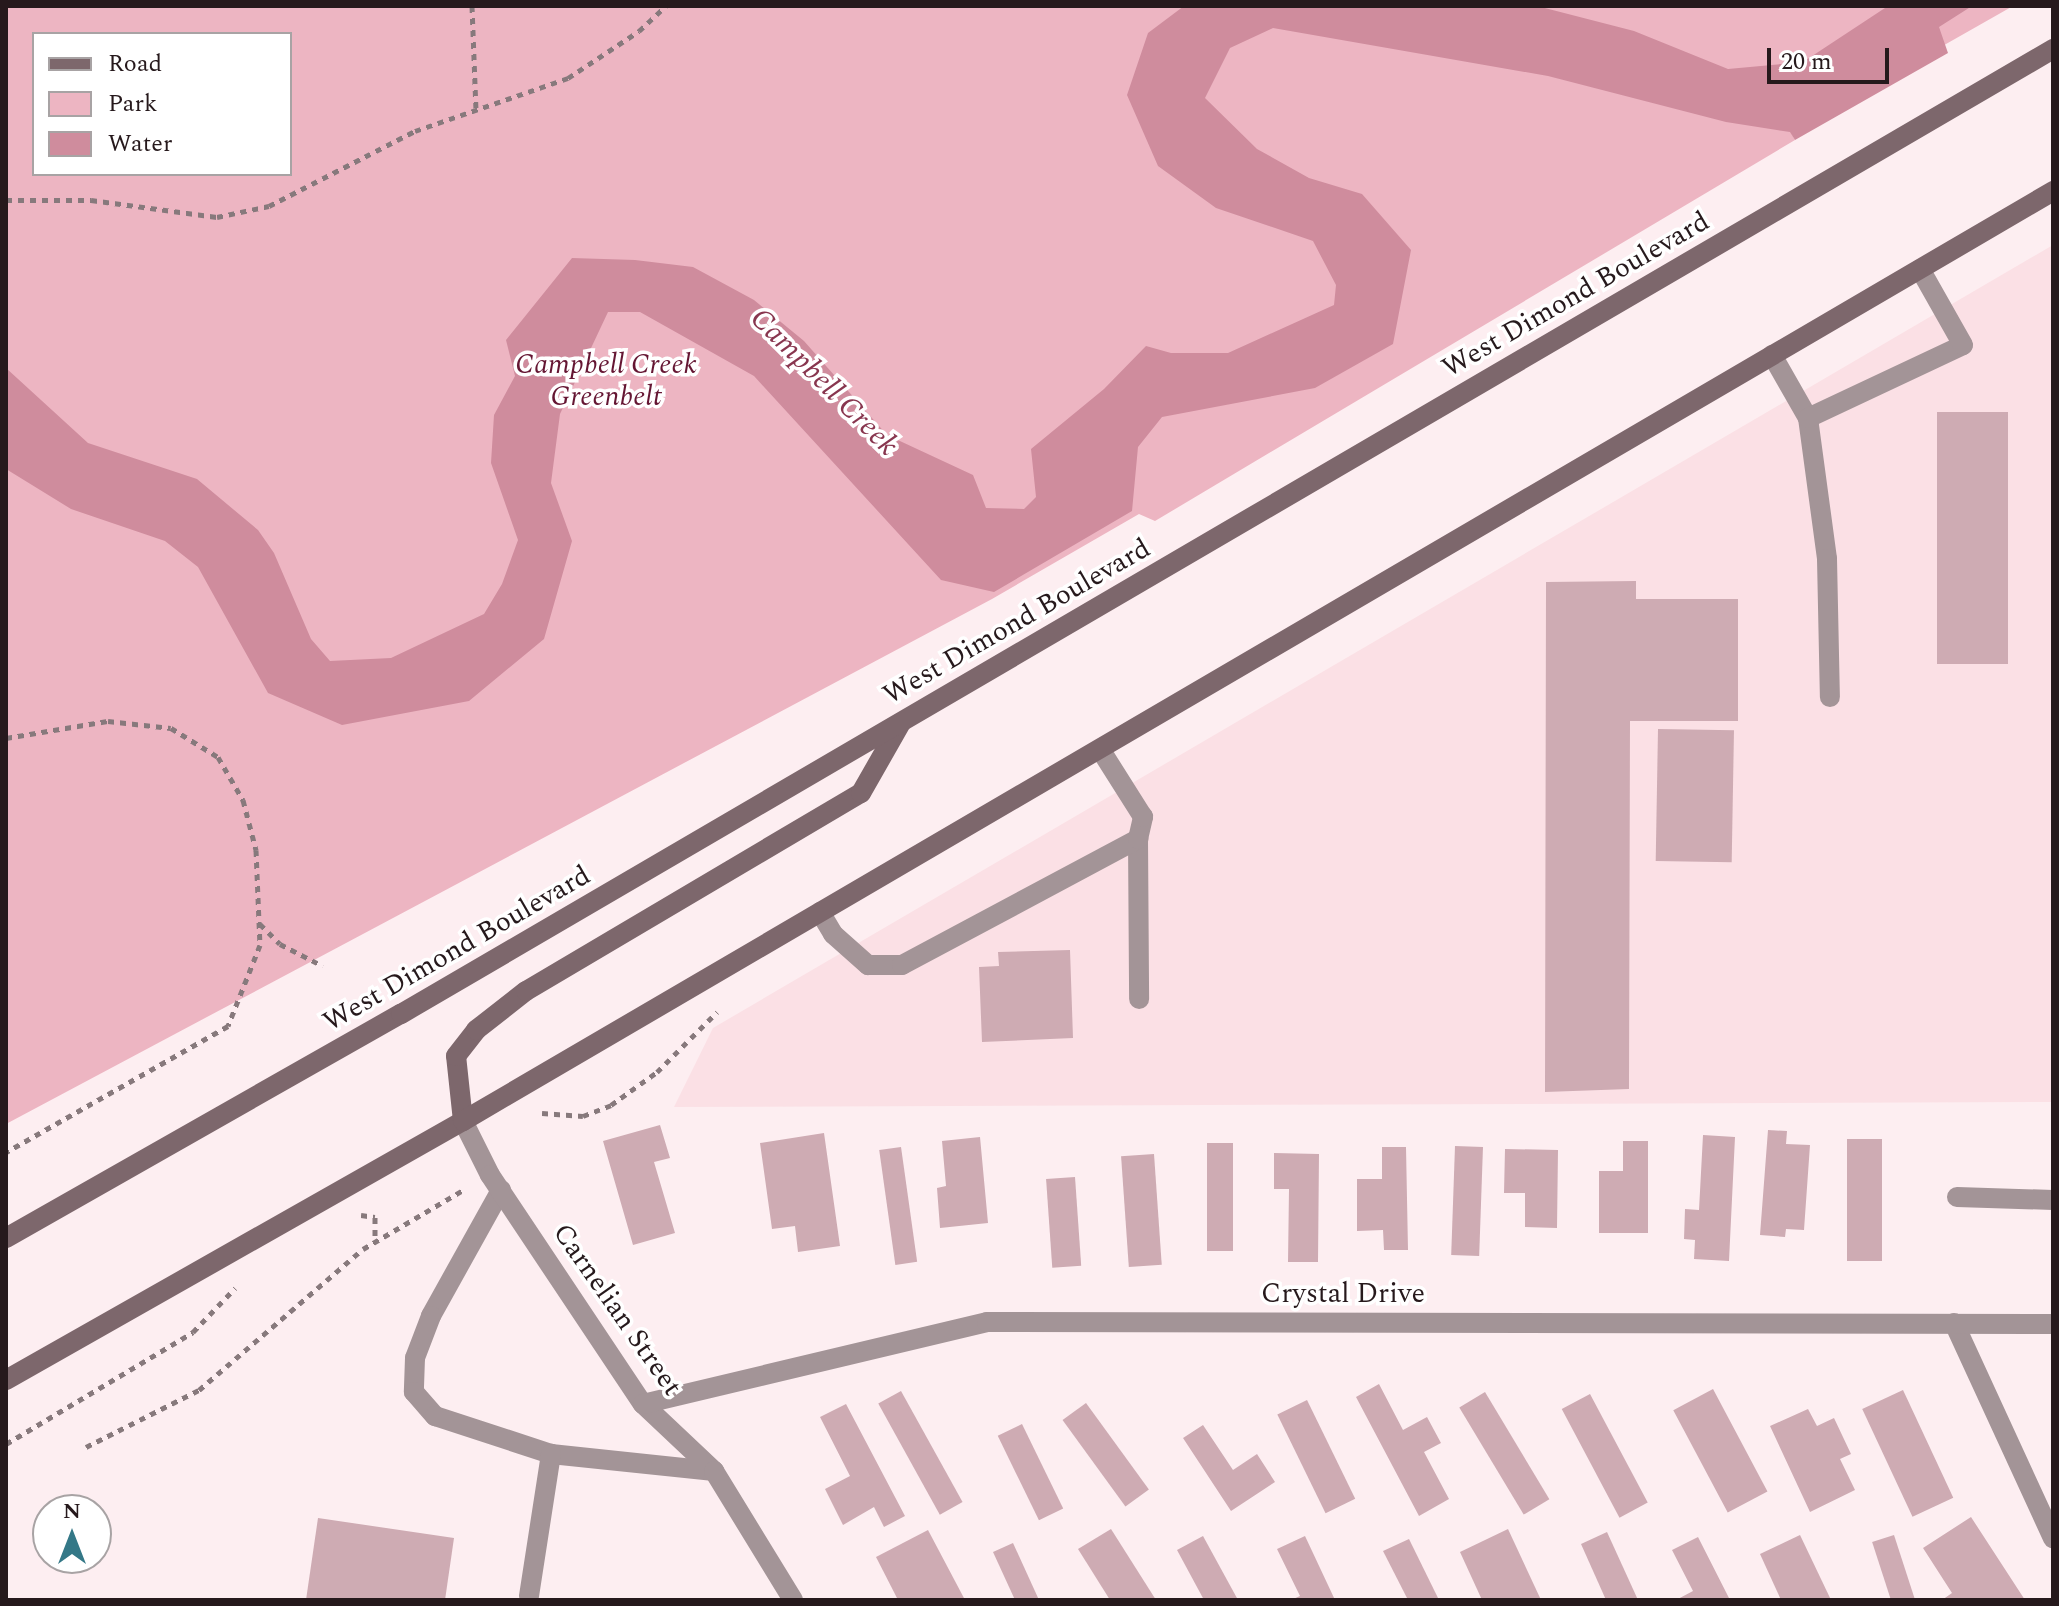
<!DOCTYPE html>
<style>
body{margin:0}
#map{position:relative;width:2059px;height:1606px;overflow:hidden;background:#fdeef1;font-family:Spectral,serif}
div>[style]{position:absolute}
.built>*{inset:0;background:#fbe0e5}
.green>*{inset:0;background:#edb5c2}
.water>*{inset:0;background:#cf8c9d}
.building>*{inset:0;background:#ceabb3;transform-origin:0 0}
.path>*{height:5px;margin-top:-2.5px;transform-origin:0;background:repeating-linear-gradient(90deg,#87797c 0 6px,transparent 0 12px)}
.service>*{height:20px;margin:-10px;padding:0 10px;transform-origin:10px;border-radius:10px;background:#a39497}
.minor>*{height:20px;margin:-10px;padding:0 10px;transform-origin:10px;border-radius:10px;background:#a39497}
.secondary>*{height:20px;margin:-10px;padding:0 10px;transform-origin:10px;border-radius:10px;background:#7d676c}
span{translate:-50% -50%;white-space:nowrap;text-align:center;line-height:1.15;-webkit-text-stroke:7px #fff;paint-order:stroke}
.street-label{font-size:28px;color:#26191c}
.park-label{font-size:28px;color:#651633;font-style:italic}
.water-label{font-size:30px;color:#88364f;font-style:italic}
.frame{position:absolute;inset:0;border:8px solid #26191c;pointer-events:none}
.legend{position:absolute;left:32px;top:32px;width:260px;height:144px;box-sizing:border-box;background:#fff;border:2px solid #a8a3a4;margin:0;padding:10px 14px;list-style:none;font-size:24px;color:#26191c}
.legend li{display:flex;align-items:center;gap:16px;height:40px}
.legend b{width:40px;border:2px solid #a8a3a4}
.north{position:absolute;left:32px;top:1494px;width:80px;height:80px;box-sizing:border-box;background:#fff;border:2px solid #a8a3a4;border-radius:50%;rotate:0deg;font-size:22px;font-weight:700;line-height:32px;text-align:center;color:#26191c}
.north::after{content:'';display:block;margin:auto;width:28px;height:36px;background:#347887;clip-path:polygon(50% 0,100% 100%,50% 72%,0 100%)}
.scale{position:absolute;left:1767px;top:48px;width:122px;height:36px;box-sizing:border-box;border:4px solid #26191c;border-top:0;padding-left:10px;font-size:24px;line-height:28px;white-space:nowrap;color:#26191c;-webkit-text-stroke:6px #fff;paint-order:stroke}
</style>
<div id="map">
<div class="built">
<div style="clip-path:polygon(2053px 245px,2053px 1102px,674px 1107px,713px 1028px)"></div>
</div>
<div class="green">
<div style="clip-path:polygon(evenodd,6px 6px,2013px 6px,1791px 132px,1795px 140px,1155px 521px,1139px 514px,992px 599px,6px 1124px,6px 6px,34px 34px,290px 34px,290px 174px,34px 174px,34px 34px)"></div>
</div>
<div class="water">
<div style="clip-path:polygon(1184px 6px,1537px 6px,1634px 31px,1728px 69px,1803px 62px,1888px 6px,1972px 6px,1939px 27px,1948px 53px,1795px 140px,1790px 132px,1726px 122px,1548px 76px,1273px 28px,1230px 48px,1205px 98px,1257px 149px,1309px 178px,1362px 194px,1411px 250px,1393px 344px,1315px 388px,1162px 417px,1138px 447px,1132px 511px,994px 592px,941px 580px,754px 376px,640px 312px,608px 312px,560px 414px,551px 483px,572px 541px,544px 639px,469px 701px,342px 725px,268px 693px,198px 567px,165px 541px,71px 509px,6px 469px,6px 368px,88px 443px,197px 479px,258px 530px,274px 553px,311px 639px,330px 661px,391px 658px,484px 614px,502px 584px,518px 540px,491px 463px,494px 415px,515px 376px,506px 340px,572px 258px,635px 260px,693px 267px,754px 300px,804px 341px,887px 435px,973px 475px,986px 508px,1024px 509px,1036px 497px,1031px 449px,1104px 389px,1146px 346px,1171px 353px,1228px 353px,1334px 305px,1336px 285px,1313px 241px,1216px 208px,1158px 166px,1127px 95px,1148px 33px)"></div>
</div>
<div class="building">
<div style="left:1937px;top:412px;width:71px;height:252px"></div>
<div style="clip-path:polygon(1636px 581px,1636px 599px,1738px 599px,1738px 721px,1630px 721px,1629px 1089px,1545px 1092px,1546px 582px)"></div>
<div style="left:1658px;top:729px;width:76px;height:132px;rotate:1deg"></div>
<div style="clip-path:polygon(1070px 950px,1073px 1038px,982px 1042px,979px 967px,999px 966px,998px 952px)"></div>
<div style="clip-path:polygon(660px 1125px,670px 1158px,654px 1162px,675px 1233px,633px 1245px,603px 1141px)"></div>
<div style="clip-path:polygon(1768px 1130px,1787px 1131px,1786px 1144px,1810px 1145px,1804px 1230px,1786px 1229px,1785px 1237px,1760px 1235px)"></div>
<div style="clip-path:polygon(824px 1133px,840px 1246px,798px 1252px,795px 1226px,772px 1229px,760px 1143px)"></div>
<div style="clip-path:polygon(1703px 1135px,1735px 1137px,1729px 1261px,1694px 1259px,1695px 1240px,1684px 1239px,1685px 1209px,1699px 1210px)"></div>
<div style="clip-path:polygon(980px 1137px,988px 1223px,940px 1228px,937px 1188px,946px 1186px,942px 1141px)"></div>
<div style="left:1847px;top:1139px;width:35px;height:122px"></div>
<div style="clip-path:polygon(1623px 1141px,1648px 1141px,1648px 1233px,1599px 1233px,1599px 1171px,1623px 1171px)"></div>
<div style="left:1207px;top:1143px;width:26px;height:108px"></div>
<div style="left:1455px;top:1146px;width:28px;height:109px;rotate:2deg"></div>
<div style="left:901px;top:1147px;width:116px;height:22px;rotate:82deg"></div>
<div style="clip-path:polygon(1382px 1147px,1406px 1147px,1408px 1250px,1384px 1250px,1383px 1230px,1357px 1231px,1357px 1179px,1382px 1179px)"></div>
<div style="clip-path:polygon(1505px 1149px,1558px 1150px,1557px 1228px,1525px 1227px,1525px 1193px,1504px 1193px)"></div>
<div style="clip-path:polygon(1274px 1153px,1319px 1154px,1318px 1262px,1288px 1262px,1289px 1189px,1274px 1189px)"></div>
<div style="left:1154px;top:1154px;width:111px;height:33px;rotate:86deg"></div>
<div style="left:1075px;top:1177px;width:89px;height:29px;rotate:86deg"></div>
<div style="clip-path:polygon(1379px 1384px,1403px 1430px,1427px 1417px,1441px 1443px,1424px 1452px,1449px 1499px,1419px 1516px,1356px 1397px)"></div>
<div style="left:1713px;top:1389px;width:116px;height:45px;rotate:62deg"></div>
<div style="left:1903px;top:1390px;width:119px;height:45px;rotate:65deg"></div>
<div style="left:901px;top:1391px;width:127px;height:26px;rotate:61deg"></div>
<div style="left:1485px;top:1392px;width:125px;height:30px;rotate:59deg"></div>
<div style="left:1590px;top:1394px;width:123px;height:32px;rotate:62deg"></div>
<div style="left:1307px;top:1400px;width:110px;height:33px;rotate:64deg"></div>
<div style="left:1086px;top:1403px;width:107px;height:29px;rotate:54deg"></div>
<div style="clip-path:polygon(846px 1404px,905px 1516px,884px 1527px,874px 1507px,843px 1525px,825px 1489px,850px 1476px,820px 1417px)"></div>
<div style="clip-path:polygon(1808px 1409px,1817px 1426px,1834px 1418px,1851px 1454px,1840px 1459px,1855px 1490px,1810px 1512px,1770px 1426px)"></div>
<div style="left:1022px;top:1424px;width:94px;height:27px;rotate:64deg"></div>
<div style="clip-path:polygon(1203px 1425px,1233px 1470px,1257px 1454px,1275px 1482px,1231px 1511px,1183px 1438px)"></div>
<div style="clip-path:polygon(1971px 1517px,2025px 1600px,1942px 1600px,1952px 1593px,1923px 1548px)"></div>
<div style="clip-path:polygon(318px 1518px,454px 1538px,445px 1600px,306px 1600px)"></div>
<div style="clip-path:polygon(1111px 1529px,1156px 1600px,1110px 1600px,1078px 1549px)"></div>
<div style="clip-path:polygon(1508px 1529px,1541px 1600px,1482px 1600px,1460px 1552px)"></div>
<div style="clip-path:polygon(928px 1530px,965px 1600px,898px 1600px,876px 1557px)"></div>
<div style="clip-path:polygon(1607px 1532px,1638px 1600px,1606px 1600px,1581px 1544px)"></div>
<div style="clip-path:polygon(1800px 1535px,1831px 1600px,1781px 1600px,1760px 1554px)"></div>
<div style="left:1894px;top:1535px;width:68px;height:23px;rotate:72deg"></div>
<div style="clip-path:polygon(1203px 1536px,1238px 1600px,1204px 1600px,1177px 1550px)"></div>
<div style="clip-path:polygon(1305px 1536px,1335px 1600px,1291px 1600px,1300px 1596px,1277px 1549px)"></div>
<div style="clip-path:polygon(1698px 1537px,1730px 1600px,1676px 1600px,1693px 1591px,1672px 1550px)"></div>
<div style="clip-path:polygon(1409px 1539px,1439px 1600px,1408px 1600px,1383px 1551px)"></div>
<div style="clip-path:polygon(1013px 1543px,1039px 1600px,1015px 1600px,993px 1552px)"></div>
</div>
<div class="path">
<div style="left:472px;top:6px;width:102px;rotate:87.8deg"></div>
<div style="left:6px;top:200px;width:85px"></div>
<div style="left:91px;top:200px;width:127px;rotate:7.7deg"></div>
<div style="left:217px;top:217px;width:53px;rotate:-11.9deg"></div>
<div style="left:269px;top:206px;width:164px;rotate:-27.2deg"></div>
<div style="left:415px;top:131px;width:162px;rotate:-19.1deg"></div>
<div style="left:568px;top:78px;width:85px;rotate:-33.5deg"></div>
<div style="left:639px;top:31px;width:37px;rotate:-43deg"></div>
<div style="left:6px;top:738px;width:103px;rotate:-9.5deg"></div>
<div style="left:108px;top:721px;width:63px;rotate:6.3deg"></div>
<div style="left:171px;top:728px;width:55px;rotate:31.7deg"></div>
<div style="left:218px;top:757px;width:50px;rotate:59.8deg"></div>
<div style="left:243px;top:800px;width:52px;rotate:75.4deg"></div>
<div style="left:256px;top:850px;width:95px;rotate:87.6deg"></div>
<div style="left:260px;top:945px;width:87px;rotate:111.6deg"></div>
<div style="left:228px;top:1026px;width:255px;rotate:150.4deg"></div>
<div style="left:260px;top:924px;width:28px;rotate:45deg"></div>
<div style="left:280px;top:944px;width:48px;rotate:27.1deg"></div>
<div style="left:542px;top:1113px;width:41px;rotate:4.2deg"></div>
<div style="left:583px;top:1116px;width:30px;rotate:-21deg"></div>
<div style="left:611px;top:1105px;width:57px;rotate:-35.7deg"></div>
<div style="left:657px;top:1072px;width:85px;rotate:-45deg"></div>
<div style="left:361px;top:1215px;width:14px;rotate:8deg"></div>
<div style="left:375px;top:1217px;width:24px;rotate:90deg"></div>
<div style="left:6px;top:1444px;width:218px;rotate:-30.9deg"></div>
<div style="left:193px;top:1332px;width:61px;rotate:-46.3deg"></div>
<div style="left:86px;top:1447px;width:127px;rotate:-26.8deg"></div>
<div style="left:199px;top:1390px;width:216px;rotate:-40.7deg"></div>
<div style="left:363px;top:1249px;width:116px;rotate:-30.5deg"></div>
</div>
<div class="service">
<div style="left:1772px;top:355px;width:73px;rotate:60.3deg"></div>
<div style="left:1808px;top:418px;width:142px;rotate:82.3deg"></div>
<div style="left:1827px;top:559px;width:138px;rotate:88.8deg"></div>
<div style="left:1808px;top:418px;width:171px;rotate:-25.2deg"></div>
<div style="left:1963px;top:345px;width:87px;rotate:-119.5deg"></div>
<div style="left:1138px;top:839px;width:160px;rotate:89.6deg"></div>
<div style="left:820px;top:912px;width:26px;rotate:59deg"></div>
<div style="left:833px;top:934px;width:47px;rotate:41.5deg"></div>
<div style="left:868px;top:965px;width:34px"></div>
<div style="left:902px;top:965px;width:268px;rotate:-28.1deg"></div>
<div style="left:1138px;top:839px;width:23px;rotate:-77deg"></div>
<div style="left:1143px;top:817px;width:80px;rotate:-122.3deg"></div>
<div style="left:501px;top:1190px;width:144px;rotate:119.1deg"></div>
<div style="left:431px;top:1316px;width:45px;rotate:110.9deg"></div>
<div style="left:415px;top:1358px;width:34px;rotate:92deg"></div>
<div style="left:414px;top:1392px;width:32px;rotate:49deg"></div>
<div style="left:435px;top:1416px;width:122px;rotate:18.1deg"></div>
<div style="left:551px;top:1454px;width:164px;rotate:6deg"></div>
<div style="left:1957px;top:1197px;width:96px;rotate:1.8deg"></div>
<div style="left:529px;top:1596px;width:144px;rotate:-81.2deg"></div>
</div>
<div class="minor">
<div style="left:463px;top:1121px;width:60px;rotate:63.4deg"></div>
<div style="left:490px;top:1175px;width:275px;rotate:56.3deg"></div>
<div style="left:643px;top:1404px;width:98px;rotate:43.3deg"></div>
<div style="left:714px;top:1471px;width:151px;rotate:58.5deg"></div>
<div style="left:1954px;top:1323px;width:237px;rotate:65.3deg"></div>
<div style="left:643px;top:1404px;width:354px;rotate:-13.4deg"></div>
<div style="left:987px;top:1322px;width:1066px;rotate:0.11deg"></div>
</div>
<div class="secondary">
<div style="left:463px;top:1121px;width:65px;rotate:-96.1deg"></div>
<div style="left:456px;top:1056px;width:33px;rotate:-52deg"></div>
<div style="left:476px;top:1030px;width:63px;rotate:-38deg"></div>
<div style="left:526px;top:991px;width:389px;rotate:-30.6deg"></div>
<div style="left:861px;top:793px;width:81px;rotate:-60.3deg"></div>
<div style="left:6px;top:1238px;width:454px;rotate:-29.6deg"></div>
<div style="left:401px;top:1014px;width:1913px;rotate:-30.29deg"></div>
<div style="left:6px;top:1380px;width:525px;rotate:-29.54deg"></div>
<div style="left:463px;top:1121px;width:1842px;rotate:-30.32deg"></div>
</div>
<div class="street-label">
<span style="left:1576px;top:295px;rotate:-30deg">West Dimond Boulevard</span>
<span style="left:1017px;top:622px;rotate:-30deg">West Dimond Boulevard</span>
<span style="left:457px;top:949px;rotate:-30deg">West Dimond Boulevard</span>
<span style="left:1343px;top:1294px">Crystal Drive</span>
<span style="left:617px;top:1310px;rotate:55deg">Carnelian Street</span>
</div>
<div class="park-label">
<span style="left:606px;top:381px">Campbell Creek<br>Greenbelt</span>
</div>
<div class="water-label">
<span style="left:824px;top:382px;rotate:45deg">Campbell Creek</span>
</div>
<div class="frame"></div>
<ul class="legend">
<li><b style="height:10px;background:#7d676c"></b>Road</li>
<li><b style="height:22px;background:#edb5c2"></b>Park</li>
<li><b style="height:22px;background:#cf8c9d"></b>Water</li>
</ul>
<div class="north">N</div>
<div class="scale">20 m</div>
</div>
